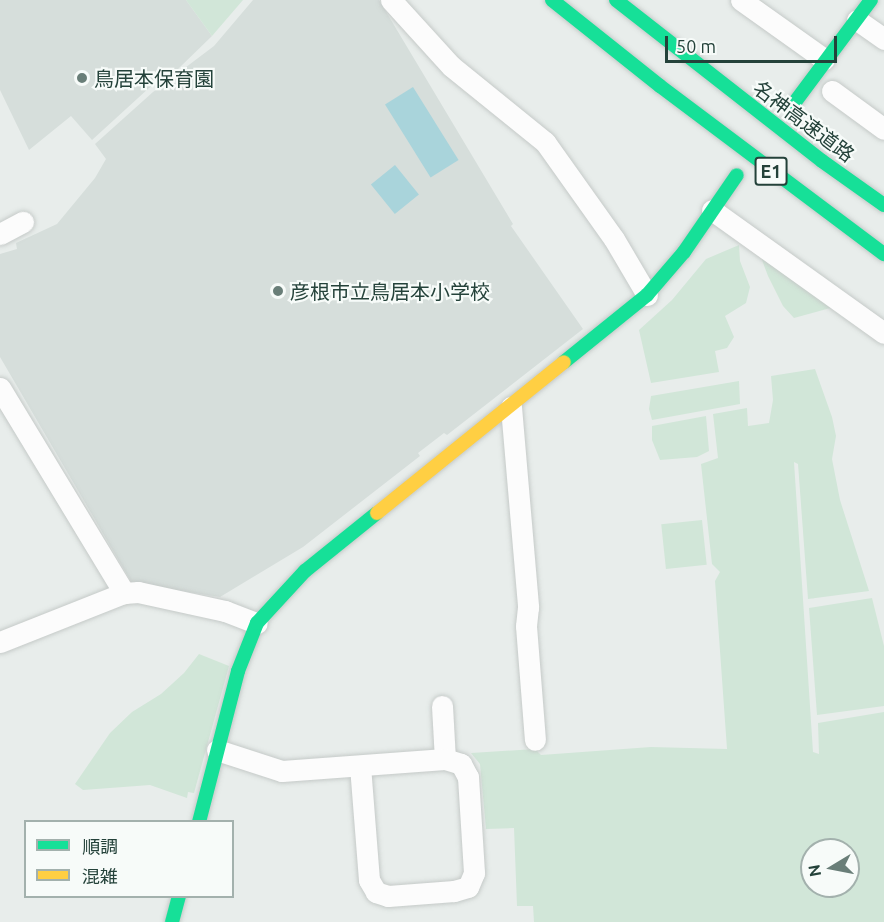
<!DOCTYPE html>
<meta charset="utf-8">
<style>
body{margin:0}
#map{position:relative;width:884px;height:922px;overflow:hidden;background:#e8edeb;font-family:Ubuntu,"Noto Sans JP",sans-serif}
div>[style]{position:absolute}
.built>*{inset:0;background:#d6dedb}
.green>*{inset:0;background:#d1e6d8;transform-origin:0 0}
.water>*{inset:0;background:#a9d4db;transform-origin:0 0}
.roads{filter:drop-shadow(0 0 2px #c5cac8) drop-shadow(0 0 2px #c5cac8)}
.street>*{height:21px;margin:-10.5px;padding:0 10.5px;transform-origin:10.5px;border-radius:10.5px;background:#fcfcfc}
.fast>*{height:14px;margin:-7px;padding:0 7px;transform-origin:7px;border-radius:7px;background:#16e098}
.slow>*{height:14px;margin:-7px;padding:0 7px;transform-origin:7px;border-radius:7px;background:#ffcf43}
.dots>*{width:16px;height:16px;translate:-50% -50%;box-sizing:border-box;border:3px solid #f7fbf9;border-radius:50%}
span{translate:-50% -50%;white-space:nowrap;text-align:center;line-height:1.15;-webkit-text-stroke:4.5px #f7fbf9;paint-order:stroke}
.shield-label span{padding:2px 4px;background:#f7fbf9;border:2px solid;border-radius:4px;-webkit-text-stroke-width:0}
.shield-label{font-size:18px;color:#24423a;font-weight:700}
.poi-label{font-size:20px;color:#24423a}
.left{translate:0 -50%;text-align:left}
.street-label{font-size:20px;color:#24423a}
.legend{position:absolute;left:24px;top:820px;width:210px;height:78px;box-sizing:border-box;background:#f7fbf9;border:2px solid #a3b1ad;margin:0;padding:8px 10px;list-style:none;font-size:18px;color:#24423a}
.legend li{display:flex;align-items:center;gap:12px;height:30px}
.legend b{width:30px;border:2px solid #a3b1ad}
.north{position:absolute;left:800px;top:838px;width:60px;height:60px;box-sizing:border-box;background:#f7fbf9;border:2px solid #a3b1ad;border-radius:50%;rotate:260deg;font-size:16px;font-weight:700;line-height:24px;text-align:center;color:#24423a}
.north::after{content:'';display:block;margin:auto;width:21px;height:27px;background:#697e78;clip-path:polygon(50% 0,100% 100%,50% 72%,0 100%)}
.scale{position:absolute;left:665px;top:36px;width:172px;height:27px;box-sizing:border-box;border:3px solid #24423a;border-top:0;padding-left:8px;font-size:18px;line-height:21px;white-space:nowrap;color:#24423a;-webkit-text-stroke:4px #f7fbf9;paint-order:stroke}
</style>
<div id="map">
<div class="built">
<div style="clip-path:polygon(0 0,186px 0,212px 36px,178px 69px,149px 88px,92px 140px,71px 116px,29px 150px,0 90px)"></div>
<div style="clip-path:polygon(253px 0,379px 0,513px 224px,511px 226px,583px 329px,447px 435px,444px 433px,418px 453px,420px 456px,303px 547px,220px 597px,132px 583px,0 357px,0 254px,17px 249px,16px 243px,57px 224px,95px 178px,106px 159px,95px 144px,153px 92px,214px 46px)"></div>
</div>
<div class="green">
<div style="clip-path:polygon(186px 0,243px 0,212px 36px)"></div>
<div style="clip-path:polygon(739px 245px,740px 261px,750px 287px,746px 303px,725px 316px,734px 337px,727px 348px,715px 351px,719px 372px,651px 383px,639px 330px,672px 300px,706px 259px)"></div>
<div style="clip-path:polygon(764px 257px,834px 307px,794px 318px,783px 306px,768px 276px,762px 260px)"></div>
<div style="clip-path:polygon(evenodd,815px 369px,832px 417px,836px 436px,832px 459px,840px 500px,869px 591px,808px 599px,798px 464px,794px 462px,813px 752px,819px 754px,818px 723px,884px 712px,884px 922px,534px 922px,533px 906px,517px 906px,514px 828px,486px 829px,480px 764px,471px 753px,535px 749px,541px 755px,651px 747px,727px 749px,715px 581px,720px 572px,712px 564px,701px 464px,718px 458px,713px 414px,747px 408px,748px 426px,769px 423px,773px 400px,771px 376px,815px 369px,812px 850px,848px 850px,848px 886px,812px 886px,812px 850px)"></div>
<div style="clip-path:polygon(739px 381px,740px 404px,652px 420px,649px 409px,651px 396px)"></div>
<div style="clip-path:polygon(706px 416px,709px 451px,697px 457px,660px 460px,652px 440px,652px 426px)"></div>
<div style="left:702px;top:520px;width:45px;height:41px;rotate:84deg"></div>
<div style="clip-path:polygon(872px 598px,884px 646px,884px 706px,817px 715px,809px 608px)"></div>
<div style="clip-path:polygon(199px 654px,229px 666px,194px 793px,188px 792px,187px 798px,150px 785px,83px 790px,75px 784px,110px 733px,132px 712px,161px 694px,184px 673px)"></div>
</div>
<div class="water">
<div style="left:413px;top:87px;width:86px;height:33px;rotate:58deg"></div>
<div style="left:395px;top:165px;width:38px;height:31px;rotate:51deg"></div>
</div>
<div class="roads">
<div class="street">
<div style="left:391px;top:0;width:89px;rotate:47.7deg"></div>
<div style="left:451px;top:66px;width:121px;rotate:39deg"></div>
<div style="left:545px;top:142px;width:119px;rotate:54.6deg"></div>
<div style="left:614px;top:239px;width:65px;rotate:59.5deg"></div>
<div style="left:741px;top:0;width:102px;rotate:35.4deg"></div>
<div style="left:857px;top:20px;width:33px;rotate:35deg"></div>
<div style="left:832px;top:91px;width:64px;rotate:36.2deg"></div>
<div style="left:712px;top:210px;width:211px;rotate:35.6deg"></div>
<div style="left:0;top:234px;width:26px;rotate:-28deg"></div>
<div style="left:0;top:388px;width:240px;rotate:58.8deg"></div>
<div style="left:511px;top:407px;width:201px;rotate:85.1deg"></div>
<div style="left:528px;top:607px;width:19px;rotate:96deg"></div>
<div style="left:526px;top:626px;width:114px;rotate:85.5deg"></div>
<div style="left:0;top:642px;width:133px;rotate:-21.6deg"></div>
<div style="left:124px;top:593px;width:14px;rotate:-4deg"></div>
<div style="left:138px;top:592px;width:89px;rotate:12.3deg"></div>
<div style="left:225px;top:611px;width:34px;rotate:21deg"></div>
<div style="left:442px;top:706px;width:53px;rotate:86.8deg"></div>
<div style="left:217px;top:750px;width:68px;rotate:17.9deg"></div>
<div style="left:282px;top:771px;width:163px;rotate:-4.2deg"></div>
<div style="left:445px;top:759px;width:17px;rotate:17deg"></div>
<div style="left:461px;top:764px;width:15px;rotate:62deg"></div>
<div style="left:468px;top:777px;width:96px;rotate:86.4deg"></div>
<div style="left:474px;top:873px;width:15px;rotate:113deg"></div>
<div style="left:468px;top:887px;width:15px;rotate:164deg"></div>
<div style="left:454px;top:891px;width:66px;rotate:175.7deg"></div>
<div style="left:388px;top:896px;width:13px;rotate:-162deg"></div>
<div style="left:376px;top:892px;width:14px;rotate:-120deg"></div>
<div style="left:369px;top:880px;width:114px;rotate:-94.5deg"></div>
</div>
<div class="fast">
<div style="left:552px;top:0;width:138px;rotate:38.5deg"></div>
<div style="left:660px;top:86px;width:280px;rotate:36.9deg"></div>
<div style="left:616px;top:0;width:261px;rotate:38deg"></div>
<div style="left:822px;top:161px;width:76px;rotate:35.4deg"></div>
<div style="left:792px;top:106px;width:132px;rotate:-53.3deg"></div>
<div style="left:564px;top:362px;width:107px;rotate:-38.9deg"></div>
<div style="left:647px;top:295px;width:57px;rotate:-49.3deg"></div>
<div style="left:684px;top:252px;width:93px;rotate:-55.5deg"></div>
<div style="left:199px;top:822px;width:156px;rotate:-75.5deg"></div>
<div style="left:238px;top:671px;width:52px;rotate:-68.4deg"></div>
<div style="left:257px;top:623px;width:71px;rotate:-47.3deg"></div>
<div style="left:305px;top:571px;width:92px;rotate:-38.9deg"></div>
<div style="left:172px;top:922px;width:27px;rotate:-75deg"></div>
</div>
<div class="slow">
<div style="left:377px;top:513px;width:240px;rotate:-38.9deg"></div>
</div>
</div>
<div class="dots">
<div style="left:82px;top:78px;background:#697e78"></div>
<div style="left:278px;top:291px;background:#697e78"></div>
</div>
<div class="shield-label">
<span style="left:771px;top:171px">E1</span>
</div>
<div class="poi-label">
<span class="left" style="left:94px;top:78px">鳥居本保育園</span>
<span class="left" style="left:290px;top:291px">彦根市立鳥居本小学校</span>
</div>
<div class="street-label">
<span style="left:804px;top:121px;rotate:37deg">名神高速道路</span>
</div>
<ul class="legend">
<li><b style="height:8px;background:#16e098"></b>順調</li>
<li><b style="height:8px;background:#ffcf43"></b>混雑</li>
</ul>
<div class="north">N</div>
<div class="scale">50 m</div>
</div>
